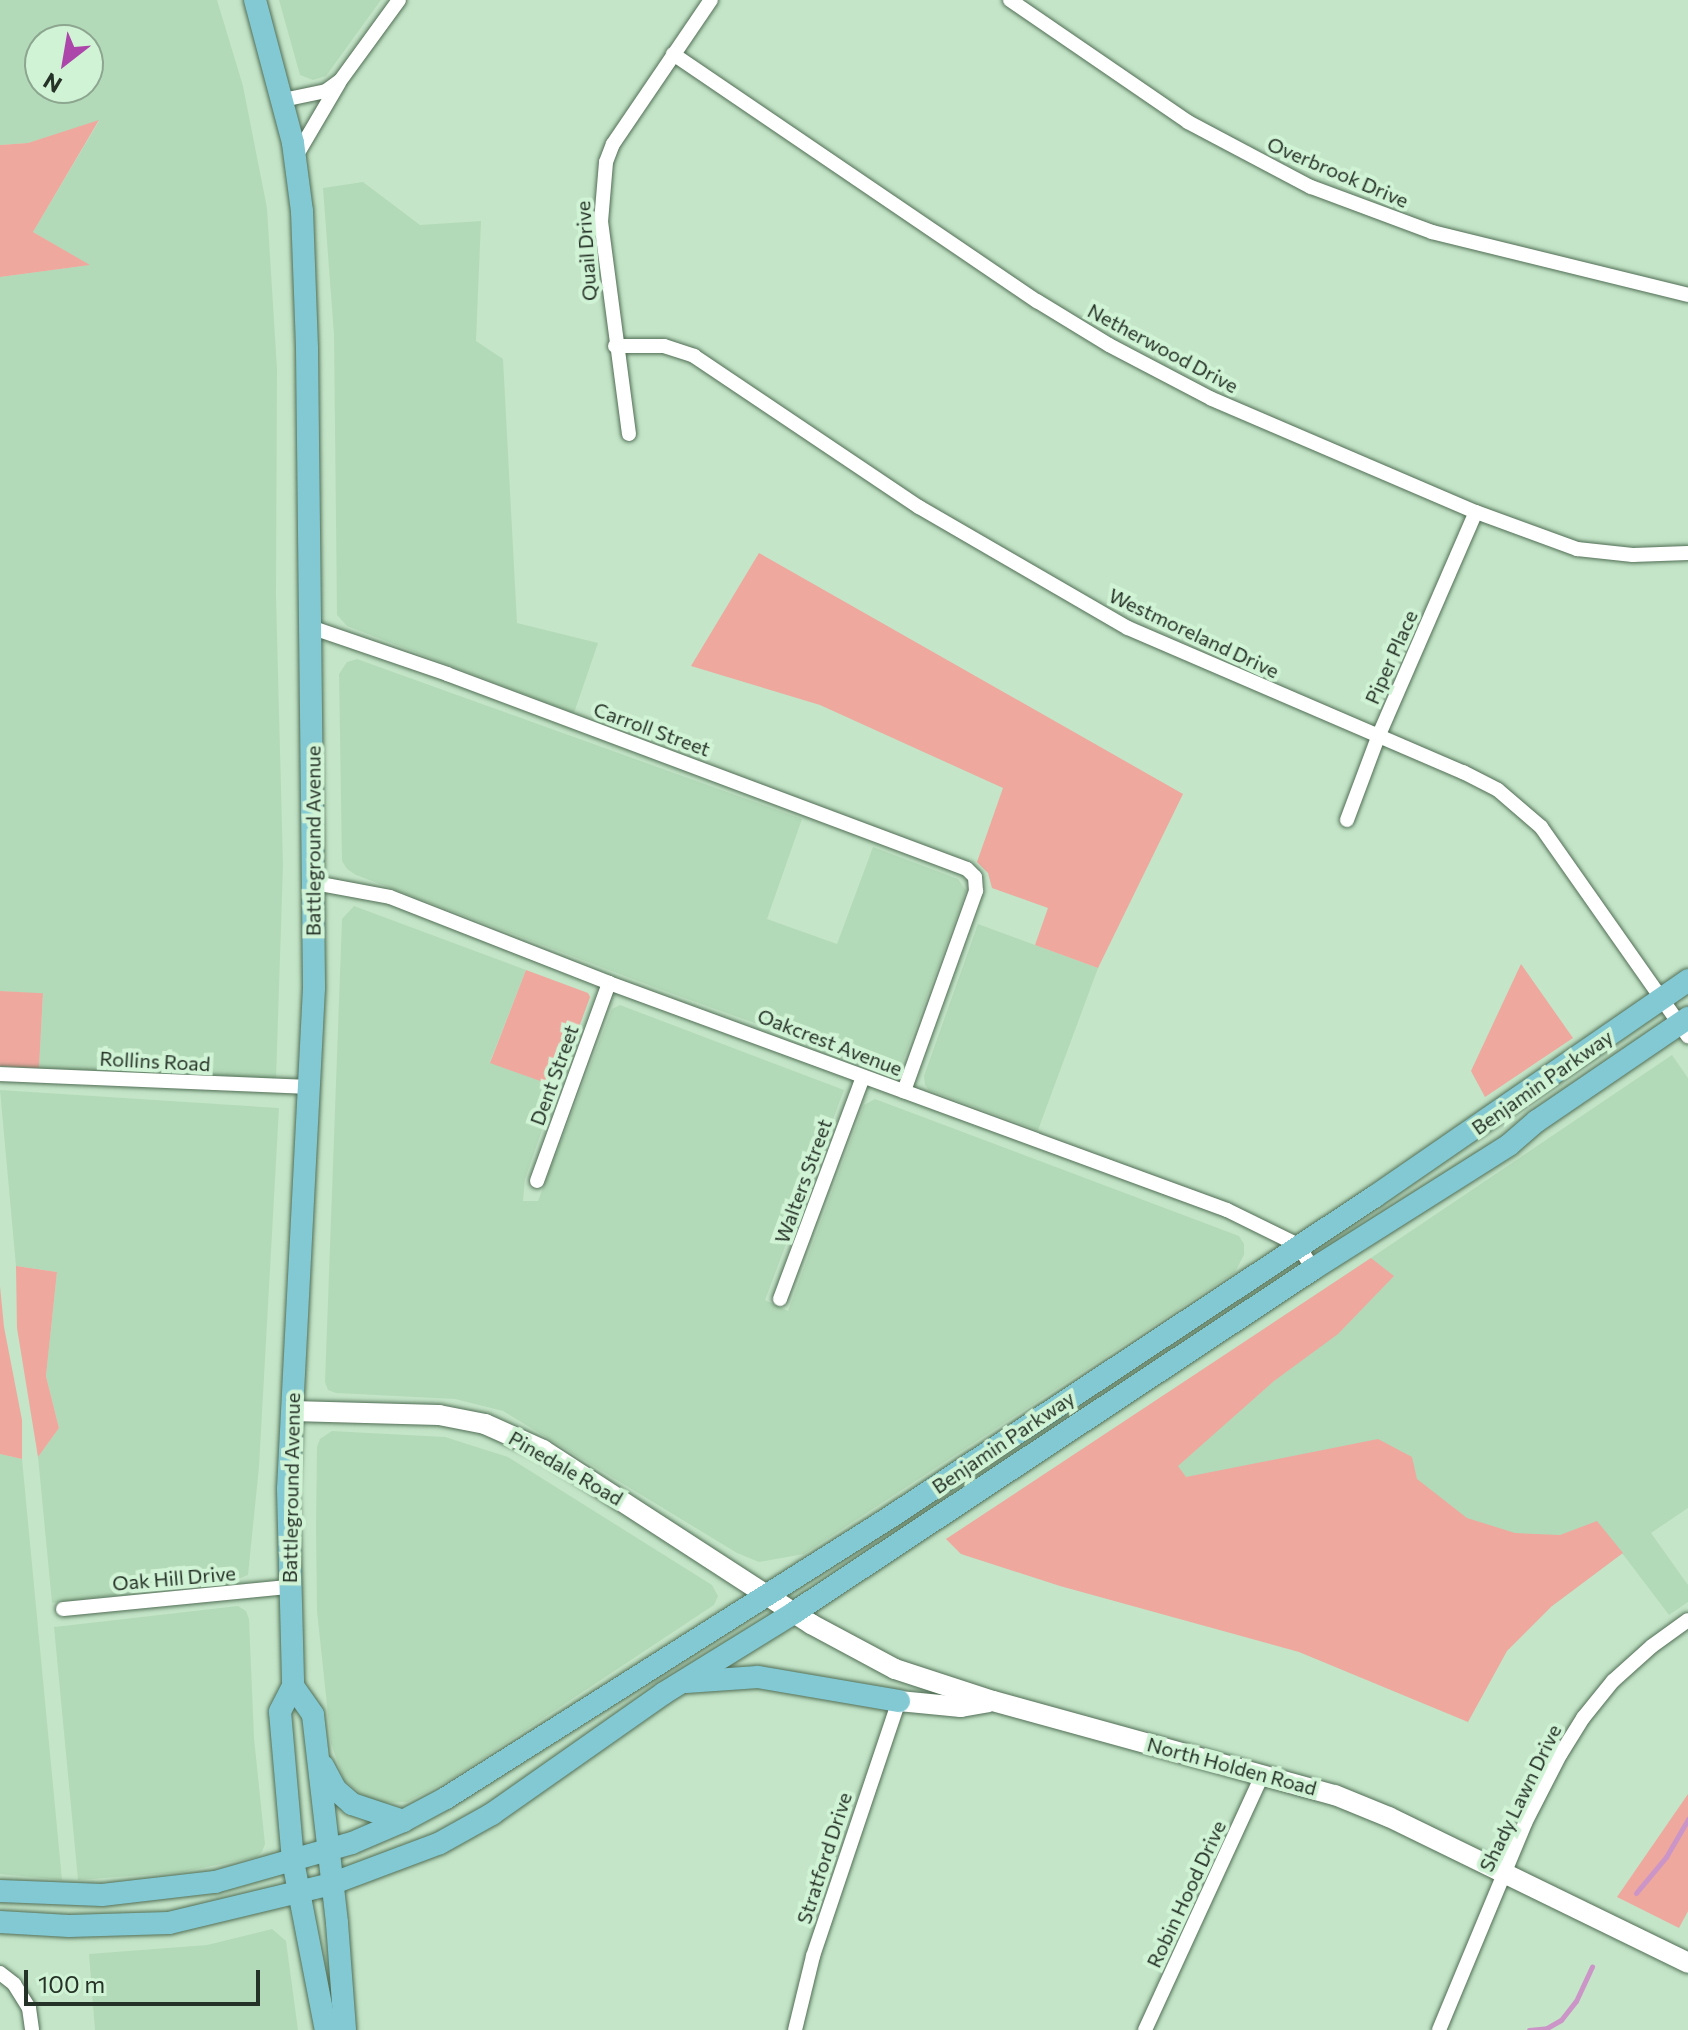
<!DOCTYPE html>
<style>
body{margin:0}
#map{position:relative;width:1688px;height:2030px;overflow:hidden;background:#c4e5c8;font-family:Commissioner,sans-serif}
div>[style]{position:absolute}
.built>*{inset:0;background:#b3dab8}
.green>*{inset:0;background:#eea89e;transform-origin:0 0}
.stream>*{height:5px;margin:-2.5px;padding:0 2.5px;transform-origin:2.5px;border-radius:2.5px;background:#cb95c7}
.roads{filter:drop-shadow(0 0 2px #516e55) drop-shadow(0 0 2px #516e55)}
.street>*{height:14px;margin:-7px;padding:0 7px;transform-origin:7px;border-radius:7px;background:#fff}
.secondary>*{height:20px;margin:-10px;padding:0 10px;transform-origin:10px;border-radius:10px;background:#fff}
.primary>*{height:22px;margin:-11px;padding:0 11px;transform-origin:11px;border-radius:11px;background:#83c9d3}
span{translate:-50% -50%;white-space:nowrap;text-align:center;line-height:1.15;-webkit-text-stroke:8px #d1f3d5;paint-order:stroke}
.street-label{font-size:20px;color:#253227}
.north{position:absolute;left:24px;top:24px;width:80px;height:80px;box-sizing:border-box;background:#d1f3d5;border:2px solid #8ca68f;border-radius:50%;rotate:211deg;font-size:22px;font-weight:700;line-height:32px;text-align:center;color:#253227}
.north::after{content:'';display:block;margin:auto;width:28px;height:36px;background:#ad46aa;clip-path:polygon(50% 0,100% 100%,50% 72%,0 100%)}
.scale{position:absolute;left:24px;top:1970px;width:236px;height:36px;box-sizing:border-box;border:4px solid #253227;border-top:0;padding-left:10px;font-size:24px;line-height:28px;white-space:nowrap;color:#253227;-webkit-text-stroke:6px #d1f3d5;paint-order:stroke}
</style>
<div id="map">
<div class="built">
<div style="clip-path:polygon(evenodd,0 0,217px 0,243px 86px,267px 208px,277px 369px,276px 596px,283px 865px,276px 1080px,39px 1068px,43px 994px,0 991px,0 277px,89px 265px,33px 232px,99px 121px,28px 143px,0 145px,0 0,40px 40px,88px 40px,88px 88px,40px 88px,40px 40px)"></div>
<div style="clip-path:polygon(279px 0,381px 0,326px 76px,313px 80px,300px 75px)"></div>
<div style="clip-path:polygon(363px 182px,420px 225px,481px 221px,476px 341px,503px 359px,517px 623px,598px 643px,574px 713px,347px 626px,337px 615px,334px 335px,323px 188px)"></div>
<div style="clip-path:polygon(357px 659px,802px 819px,767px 919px,837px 944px,873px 847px,958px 879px,966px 891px,901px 1066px,892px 1072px,662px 990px,356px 875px,347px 869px,342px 861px,339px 674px,347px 662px)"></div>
<div style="clip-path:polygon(354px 906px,526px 970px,490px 1062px,557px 1087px,525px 1179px,523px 1201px,538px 1201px,612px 1009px,620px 1005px,844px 1090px,765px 1300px,788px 1311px,864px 1105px,875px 1099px,1239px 1236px,1244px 1244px,1244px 1255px,1235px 1272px,804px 1554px,759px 1562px,737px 1553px,503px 1411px,455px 1399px,336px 1393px,328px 1390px,325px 1382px,342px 919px)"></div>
<div style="clip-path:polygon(978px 924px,1098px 968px,1038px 1130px,929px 1090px,925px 1085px,924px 1076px)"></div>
<div style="clip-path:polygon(1672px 1055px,1688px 1078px,1688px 1508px,1651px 1533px,1688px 1585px,1688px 1602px,1669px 1615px,1622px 1553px,1552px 1606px,1173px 1493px,1126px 1423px)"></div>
<div style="clip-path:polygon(0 1090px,279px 1108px,259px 1467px,248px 1575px,238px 1579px,52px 1603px,38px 1457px,59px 1428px,46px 1376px,57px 1272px,16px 1266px)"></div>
<div style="clip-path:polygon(332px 1431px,445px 1437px,508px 1457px,712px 1585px,718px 1596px,714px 1605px,453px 1778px,407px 1802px,373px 1803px,344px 1780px,331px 1743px,317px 1611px,316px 1528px,317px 1447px,320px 1439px)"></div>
<div style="clip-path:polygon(0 1454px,22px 1459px,62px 1880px,0 1874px)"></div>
<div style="clip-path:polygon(238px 1606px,246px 1611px,249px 1619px,254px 1738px,265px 1844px,262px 1852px,256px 1857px,182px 1872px,78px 1880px,54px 1627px)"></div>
<div style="clip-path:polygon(272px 1929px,286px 1941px,298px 2030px,95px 2030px,89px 1954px,207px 1945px)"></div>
</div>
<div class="green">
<div style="clip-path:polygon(99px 120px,33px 232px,90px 265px,0 277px,0 145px,28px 143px)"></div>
<div style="clip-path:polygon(759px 553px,1183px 794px,1098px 968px,1035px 945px,1048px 908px,992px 888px,988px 873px,977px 862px,1003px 788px,820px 705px,691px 666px)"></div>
<div style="clip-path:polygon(1521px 964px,1573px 1038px,1485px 1097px,1471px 1071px)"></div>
<div style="clip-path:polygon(526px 970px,588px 993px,590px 997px,557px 1087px,490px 1063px)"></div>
<div style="left:0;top:991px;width:43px;height:75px;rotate:3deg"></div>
<div style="clip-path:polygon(1371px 1258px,1394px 1276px,1338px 1334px,1274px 1381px,1178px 1466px,1186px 1477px,1378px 1439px,1412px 1457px,1417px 1479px,1467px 1518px,1515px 1533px,1560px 1535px,1597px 1521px,1623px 1553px,1552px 1606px,1507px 1651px,1468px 1722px,1299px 1652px,1060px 1586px,961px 1554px,946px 1539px)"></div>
<div style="clip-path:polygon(16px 1266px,57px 1272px,46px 1376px,59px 1428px,38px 1457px,17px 1328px)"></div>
<div style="clip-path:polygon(0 1286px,4px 1327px,22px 1420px,22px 1459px,0 1454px)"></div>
<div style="clip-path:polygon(1688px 1794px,1688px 1911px,1679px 1928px,1617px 1897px)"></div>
</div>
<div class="stream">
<div style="left:1636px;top:1893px;width:47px;rotate:-50.2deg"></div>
<div style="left:1666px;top:1857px;width:44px;rotate:-59.9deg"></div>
<div style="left:1529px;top:2030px;width:18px;rotate:-6deg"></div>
<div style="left:1547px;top:2028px;width:16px;rotate:-30deg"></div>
<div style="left:1561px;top:2020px;width:24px;rotate:-52deg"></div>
<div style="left:1576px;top:2001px;width:38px;rotate:-65deg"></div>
</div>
<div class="roads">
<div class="street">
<div style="left:1010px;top:0;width:216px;rotate:34.4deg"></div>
<div style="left:1188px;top:122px;width:139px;rotate:27.9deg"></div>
<div style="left:1311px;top:187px;width:129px;rotate:20.4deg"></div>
<div style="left:1432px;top:232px;width:264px;rotate:13.8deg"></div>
<div style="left:673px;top:54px;width:440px;rotate:34.2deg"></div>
<div style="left:1037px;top:301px;width:84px;rotate:31.4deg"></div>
<div style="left:1109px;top:345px;width:116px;rotate:27.7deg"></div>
<div style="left:1212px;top:399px;width:287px;rotate:23.2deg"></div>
<div style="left:1476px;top:512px;width:108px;rotate:20.1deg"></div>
<div style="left:1577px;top:549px;width:56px;rotate:6.1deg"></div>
<div style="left:1633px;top:555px;width:55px;rotate:-2.1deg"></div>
<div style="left:283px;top:100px;width:44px;rotate:-11.8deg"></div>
<div style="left:326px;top:91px;width:17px;rotate:-36deg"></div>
<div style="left:340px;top:81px;width:100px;rotate:-53.9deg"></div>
<div style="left:295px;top:158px;width:87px;rotate:-59.6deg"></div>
<div style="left:615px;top:346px;width:49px"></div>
<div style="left:664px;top:346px;width:32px;rotate:18deg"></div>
<div style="left:694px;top:356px;width:271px;rotate:33.9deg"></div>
<div style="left:919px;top:507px;width:241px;rotate:30.1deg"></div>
<div style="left:1128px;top:628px;width:365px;rotate:23.3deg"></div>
<div style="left:1463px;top:772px;width:39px;rotate:27deg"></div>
<div style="left:1498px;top:790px;width:57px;rotate:40.7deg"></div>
<div style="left:1541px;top:827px;width:256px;rotate:54.9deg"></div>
<div style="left:629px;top:434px;width:214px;rotate:-97.5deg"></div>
<div style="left:601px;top:222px;width:60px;rotate:-85.2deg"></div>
<div style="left:606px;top:162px;width:19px;rotate:-69deg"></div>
<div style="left:613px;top:144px;width:174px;rotate:-55.8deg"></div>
<div style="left:310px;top:627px;width:145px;rotate:18.9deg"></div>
<div style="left:447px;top:674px;width:555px;rotate:20.56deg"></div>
<div style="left:967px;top:869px;width:11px;rotate:45deg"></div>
<div style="left:975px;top:877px;width:14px;rotate:86deg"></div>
<div style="left:976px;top:891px;width:213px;rotate:109.8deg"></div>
<div style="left:1347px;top:820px;width:89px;rotate:-69.5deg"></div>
<div style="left:1378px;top:737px;width:245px;rotate:-66.5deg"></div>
<div style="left:315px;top:883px;width:76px;rotate:10.6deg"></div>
<div style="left:390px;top:897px;width:235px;rotate:21.4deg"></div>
<div style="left:609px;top:983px;width:658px;rotate:20.17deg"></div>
<div style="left:1227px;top:1210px;width:79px;rotate:26.2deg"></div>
<div style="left:1298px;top:1245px;width:28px;rotate:58deg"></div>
<div style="left:0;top:1074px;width:309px;rotate:2.4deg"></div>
<div style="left:537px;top:1181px;width:211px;rotate:-70deg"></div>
<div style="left:780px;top:1299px;width:237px;rotate:-69.5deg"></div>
<div style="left:63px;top:1609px;width:226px;rotate:-5.6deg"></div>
<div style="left:0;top:1973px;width:18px;rotate:38deg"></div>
<div style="left:14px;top:1984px;width:28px;rotate:58deg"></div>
<div style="left:29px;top:2008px;width:22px;rotate:82deg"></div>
<div style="left:795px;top:2030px;width:76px;rotate:-76.3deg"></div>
<div style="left:813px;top:1956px;width:269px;rotate:-71.4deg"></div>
<div style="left:1145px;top:2030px;width:282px;rotate:-65.3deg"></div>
<div style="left:1439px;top:2030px;width:224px;rotate:-67.4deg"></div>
<div style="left:1525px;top:1823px;width:76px;rotate:-62.8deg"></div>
<div style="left:1560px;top:1755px;width:44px;rotate:-58.1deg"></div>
<div style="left:1583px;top:1718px;width:48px;rotate:-51deg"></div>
<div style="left:1613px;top:1681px;width:52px;rotate:-41.9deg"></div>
<div style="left:1652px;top:1646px;width:44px;rotate:-35.8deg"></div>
</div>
<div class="secondary">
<div style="left:292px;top:1411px;width:147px;rotate:1.6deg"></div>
<div style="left:439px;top:1415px;width:47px;rotate:11.1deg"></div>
<div style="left:485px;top:1424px;width:64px;rotate:24.1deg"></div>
<div style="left:543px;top:1450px;width:320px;rotate:33deg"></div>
<div style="left:811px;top:1624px;width:95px;rotate:28.2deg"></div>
<div style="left:895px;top:1669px;width:103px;rotate:18.1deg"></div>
<div style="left:993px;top:1701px;width:355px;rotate:15.4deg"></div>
<div style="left:1335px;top:1795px;width:58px;rotate:22.2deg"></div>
<div style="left:1389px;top:1817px;width:333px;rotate:26deg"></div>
<div style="left:899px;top:1701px;width:62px;rotate:5.5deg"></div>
<div style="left:961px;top:1707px;width:28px;rotate:-10deg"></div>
</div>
<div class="primary">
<div style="left:255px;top:0;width:148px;rotate:75.1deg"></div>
<div style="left:293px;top:143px;width:69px;rotate:82.5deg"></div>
<div style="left:302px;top:211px;width:138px;rotate:87.9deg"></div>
<div style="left:307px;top:349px;width:639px;rotate:89.37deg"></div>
<div style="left:314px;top:988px;width:502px;rotate:92.97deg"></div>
<div style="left:288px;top:1489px;width:197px;rotate:88.5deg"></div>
<div style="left:293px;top:1686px;width:29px;rotate:117deg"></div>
<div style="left:280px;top:1712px;width:150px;rotate:85deg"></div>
<div style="left:293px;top:1861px;width:172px;rotate:79deg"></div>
<div style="left:686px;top:1682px;width:72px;rotate:-4deg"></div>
<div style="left:758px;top:1677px;width:143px;rotate:9.7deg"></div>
<div style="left:293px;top:1686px;width:35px;rotate:55deg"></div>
<div style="left:313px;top:1715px;width:209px;rotate:83.4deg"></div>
<div style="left:337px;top:1923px;width:107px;rotate:85.7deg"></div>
<div style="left:323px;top:1766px;width:26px;rotate:62deg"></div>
<div style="left:335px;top:1789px;width:23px;rotate:41deg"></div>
<div style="left:352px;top:1804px;width:54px;rotate:18.4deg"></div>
<div style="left:0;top:1891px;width:102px;rotate:2.2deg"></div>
<div style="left:102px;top:1895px;width:114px;rotate:-6.6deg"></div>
<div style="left:215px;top:1882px;width:142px;rotate:-15.9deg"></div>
<div style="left:352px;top:1843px;width:56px;rotate:-23.3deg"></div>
<div style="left:403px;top:1821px;width:49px;rotate:-28.1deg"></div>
<div style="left:446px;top:1798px;width:528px;rotate:-32.3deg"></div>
<div style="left:892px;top:1516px;width:578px;rotate:-33.5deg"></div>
<div style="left:1374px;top:1197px;width:382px;rotate:-34.6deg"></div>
<div style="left:0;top:1922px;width:69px;rotate:3.3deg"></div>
<div style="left:69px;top:1926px;width:100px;rotate:-1.7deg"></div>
<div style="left:169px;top:1923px;width:167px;rotate:-13.5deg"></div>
<div style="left:331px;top:1884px;width:116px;rotate:-20.6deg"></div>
<div style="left:440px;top:1843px;width:60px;rotate:-29.1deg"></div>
<div style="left:492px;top:1814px;width:210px;rotate:-35.1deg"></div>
<div style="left:664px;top:1693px;width:154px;rotate:-31.7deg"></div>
<div style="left:795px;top:1612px;width:621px;rotate:-33.51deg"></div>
<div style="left:1313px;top:1269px;width:232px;rotate:-32.3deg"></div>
<div style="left:1509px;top:1145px;width:37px;rotate:-41deg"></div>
<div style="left:1537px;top:1121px;width:183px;rotate:-34.3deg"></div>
</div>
</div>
<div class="street-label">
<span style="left:1338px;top:172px;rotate:23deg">Overbrook Drive</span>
<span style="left:586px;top:251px;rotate:-94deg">Quail Drive</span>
<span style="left:1163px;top:348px;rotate:28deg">Netherwood Drive</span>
<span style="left:1194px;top:633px;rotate:25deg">Westmoreland Drive</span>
<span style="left:1391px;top:657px;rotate:-66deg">Piper Place</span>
<span style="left:652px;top:729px;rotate:20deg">Carroll Street</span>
<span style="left:313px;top:841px;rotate:-90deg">Battleground Avenue</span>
<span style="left:830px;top:1042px;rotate:21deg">Oakcrest Avenue</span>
<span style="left:155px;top:1061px;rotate:3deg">Rollins Road</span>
<span style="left:554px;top:1075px;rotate:-70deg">Dent Street</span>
<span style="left:1542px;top:1082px;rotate:-35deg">Benjamin Parkway</span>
<span style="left:803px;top:1181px;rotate:-70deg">Walters Street</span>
<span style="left:1003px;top:1442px;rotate:-34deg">Benjamin Parkway</span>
<span style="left:566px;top:1468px;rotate:30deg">Pinedale Road</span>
<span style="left:291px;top:1488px;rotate:-89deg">Battleground Avenue</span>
<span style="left:174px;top:1578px;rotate:-5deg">Oak Hill Drive</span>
<span style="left:1232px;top:1766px;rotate:15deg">North Holden Road</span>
<span style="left:1520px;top:1798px;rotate:-64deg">Shady Lawn Drive</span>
<span style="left:824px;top:1858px;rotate:-72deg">Stratford Drive</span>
<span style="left:1186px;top:1894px;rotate:-65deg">Robin Hood Drive</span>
</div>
<div class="north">N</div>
<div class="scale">100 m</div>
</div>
